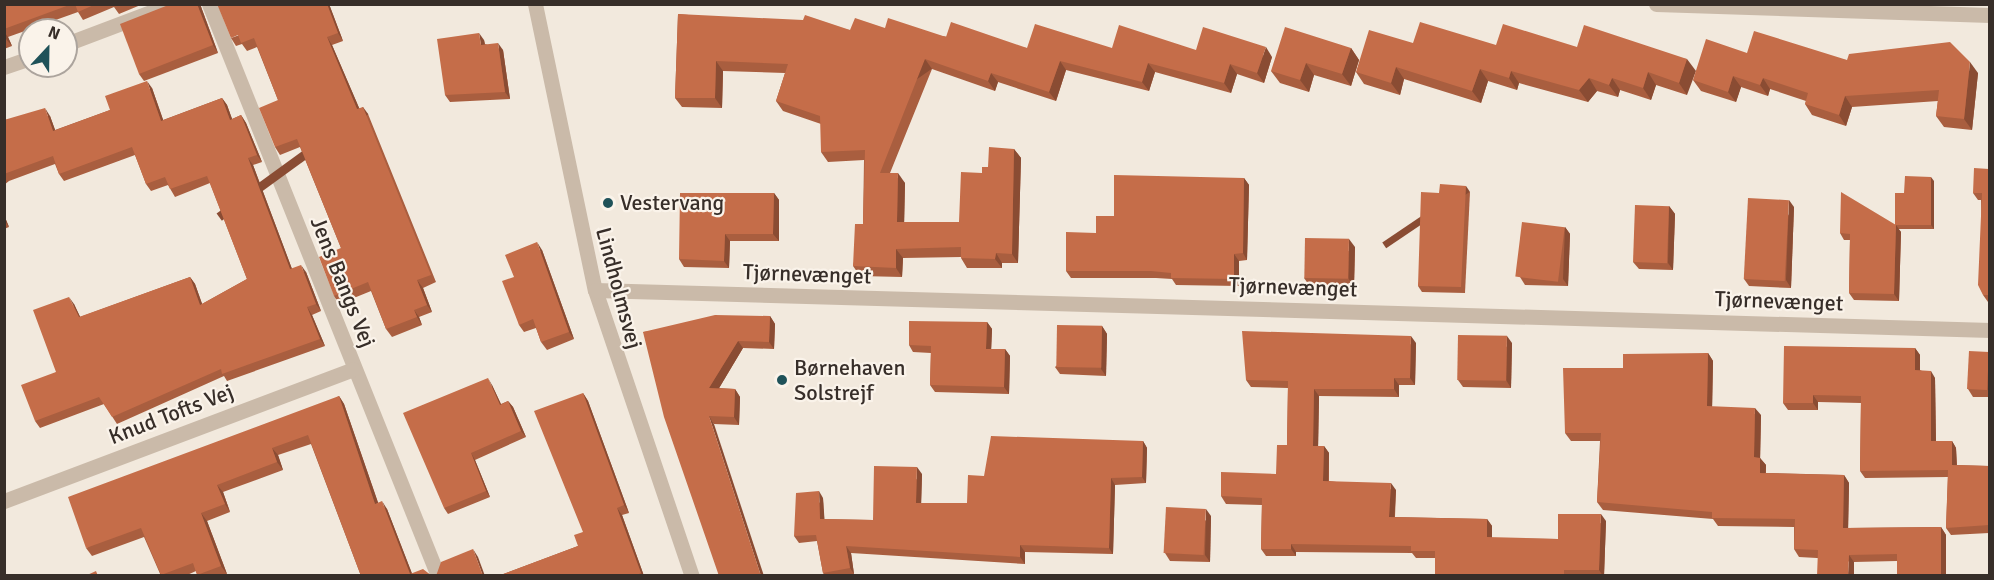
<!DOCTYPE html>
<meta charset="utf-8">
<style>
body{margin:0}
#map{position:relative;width:1994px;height:580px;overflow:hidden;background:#f2e9dd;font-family:Signika,sans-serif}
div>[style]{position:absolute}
.minor>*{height:15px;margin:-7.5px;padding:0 7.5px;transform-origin:7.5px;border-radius:7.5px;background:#cabaa9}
.wall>*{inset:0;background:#a95e3f}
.shaded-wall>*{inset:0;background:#8a4c33;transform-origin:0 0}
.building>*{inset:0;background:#c56d49;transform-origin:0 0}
.dots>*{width:16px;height:16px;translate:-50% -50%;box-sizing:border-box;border:3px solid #faf3ea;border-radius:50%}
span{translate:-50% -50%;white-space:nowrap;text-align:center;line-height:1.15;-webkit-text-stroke:4.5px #faf3ea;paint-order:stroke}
.poi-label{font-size:22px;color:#372e29}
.left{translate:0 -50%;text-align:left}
.street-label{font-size:22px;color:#372e29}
.frame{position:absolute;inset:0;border:6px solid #372e29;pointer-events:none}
.north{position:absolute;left:18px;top:18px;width:60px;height:60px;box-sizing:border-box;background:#faf3ea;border:2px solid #aca49d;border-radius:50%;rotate:22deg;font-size:16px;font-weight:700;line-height:24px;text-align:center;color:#372e29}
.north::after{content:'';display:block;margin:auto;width:21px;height:27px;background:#1f5259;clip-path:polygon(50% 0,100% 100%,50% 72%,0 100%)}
</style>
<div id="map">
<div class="minor">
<div style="left:209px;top:4px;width:616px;rotate:68.18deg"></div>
<div style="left:535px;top:4px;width:292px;rotate:78.2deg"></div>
<div style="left:595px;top:290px;width:302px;rotate:71.3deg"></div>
<div style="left:1656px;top:4px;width:334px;rotate:1.9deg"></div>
<div style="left:66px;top:44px;width:113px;rotate:-20.7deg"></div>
<div style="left:4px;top:67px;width:28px;rotate:-19deg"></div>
<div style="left:595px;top:290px;width:1396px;rotate:1.64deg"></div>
<div style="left:4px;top:501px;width:373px;rotate:-20.7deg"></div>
</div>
<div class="wall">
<div style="clip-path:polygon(4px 4px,143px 4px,119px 14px,114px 7px,83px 20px,78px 12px,8px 37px,12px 46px,4px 49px)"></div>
<div style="clip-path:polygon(171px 4px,200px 4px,218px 53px,144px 81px,139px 74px)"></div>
<div style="clip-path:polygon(329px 4px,343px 41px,332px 45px,359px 108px,368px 114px,436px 282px,423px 288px,432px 312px,419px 317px,422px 325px,392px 337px,386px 329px,371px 291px,339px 304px,334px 296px,341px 248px,300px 147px,280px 155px,275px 147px,278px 100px,257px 47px,247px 51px,242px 44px,236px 46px,231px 38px)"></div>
<div style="clip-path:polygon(678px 14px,850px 30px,885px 28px,1027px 48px,1196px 50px,1272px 57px,1264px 83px,1237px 74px,1231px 93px,1155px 72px,1149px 91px,1066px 70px,1056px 101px,998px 82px,995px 91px,932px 69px,890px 173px,905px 183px,904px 222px,959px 222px,982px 173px,988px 167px,1014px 149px,1021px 158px,1018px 263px,1002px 263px,1002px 268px,967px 268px,961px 258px,961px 257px,903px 258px,902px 277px,860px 276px,853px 266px,863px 224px,864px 160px,828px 162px,821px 152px,821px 124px,783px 111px,776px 101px,785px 73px,723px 71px,722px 108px,682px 107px,675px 98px)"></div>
<div style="clip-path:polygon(484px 40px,485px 44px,503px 50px,510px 99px,450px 102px,445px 95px)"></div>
<div style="clip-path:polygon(1413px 43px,1577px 47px,1687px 59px,1687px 95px,1656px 85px,1651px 100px,1620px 90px,1618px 97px,1597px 91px,1588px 102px,1519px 83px,1517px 90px,1488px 81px,1481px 103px,1404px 79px,1400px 95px,1364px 84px,1356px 72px)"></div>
<div style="clip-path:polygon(1351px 48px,1359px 60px,1351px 86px,1314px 75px,1309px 92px,1280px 83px,1271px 71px)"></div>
<div style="clip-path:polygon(1747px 53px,1847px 60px,1978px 73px,1972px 130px,1944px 127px,1936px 116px,1938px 101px,1852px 107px,1846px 126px,1812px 115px,1805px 104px,1806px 101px,1770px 89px,1768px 96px,1741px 87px,1736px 102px,1701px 91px,1693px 80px)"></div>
<div style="clip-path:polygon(152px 88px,163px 120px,222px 98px,227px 105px,232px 119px,241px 115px,246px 123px,262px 162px,253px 165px,292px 269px,306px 272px,321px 311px,312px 315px,325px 346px,227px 381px,224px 376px,117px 424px,104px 404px,40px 428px,35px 421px,56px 372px,74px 304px,80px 317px,190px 277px,195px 284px,202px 304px,247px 279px,210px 183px,175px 197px,168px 185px,151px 191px,146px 184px,135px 155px,64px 181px,59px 174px,55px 164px,9px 181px,4px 185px,4px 120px,50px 116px,55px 130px,110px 110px)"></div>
<div style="clip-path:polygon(1989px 169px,1989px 302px,1988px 302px,1983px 295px,1981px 200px,1978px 200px,1973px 193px)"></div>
<div style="clip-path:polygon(1244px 178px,1249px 185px,1247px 260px,1239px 261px,1239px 286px,1176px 285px,1172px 279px,1156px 278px,1071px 278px,1066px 271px,1096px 233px,1114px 216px)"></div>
<div style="clip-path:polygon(1934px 181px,1934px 229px,1898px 229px,1901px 232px,1899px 301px,1854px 300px,1849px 293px,1850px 240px,1844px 240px,1840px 233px,1895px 225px)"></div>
<div style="clip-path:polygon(1470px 192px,1465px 293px,1422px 292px,1418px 286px,1439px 193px)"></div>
<div style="clip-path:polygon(774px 193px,779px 200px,779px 241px,730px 241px,729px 268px,684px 267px,679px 259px)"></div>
<div style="clip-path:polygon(1669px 206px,1675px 214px,1673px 270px,1639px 269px,1633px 262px)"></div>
<div style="clip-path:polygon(1794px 207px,1791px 288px,1749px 286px,1744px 279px)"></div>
<div style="clip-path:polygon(4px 215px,9px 227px,4px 229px)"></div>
<div style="clip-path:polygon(1565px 227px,1570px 234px,1568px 286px,1525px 285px,1520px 277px)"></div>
<div style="clip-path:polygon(1355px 247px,1354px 286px,1309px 285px,1304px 278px)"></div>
<div style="clip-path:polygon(542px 250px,574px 339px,547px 350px,541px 342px,536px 328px,524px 332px,519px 325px,514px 277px)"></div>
<div style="clip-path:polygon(770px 316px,775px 324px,774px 349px,743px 348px,719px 388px,735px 389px,740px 397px,739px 425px,714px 424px,643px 332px)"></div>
<div style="clip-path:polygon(987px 322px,992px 329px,991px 349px,1005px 349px,1010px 356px,1009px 394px,935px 392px,930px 385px,931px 353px,913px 352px,909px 345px)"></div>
<div style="clip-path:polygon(1102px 326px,1107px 334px,1106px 376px,1060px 374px,1055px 367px)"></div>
<div style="clip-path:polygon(1416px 343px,1415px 385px,1399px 385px,1399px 397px,1319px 396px,1318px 446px,1324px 446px,1329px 453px,1329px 481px,1396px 490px,1395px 517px,1487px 519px,1492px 526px,1492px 538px,1558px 539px,1606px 521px,1604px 576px,1435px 576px,1435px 558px,1416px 558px,1412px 553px,1296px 552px,1296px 556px,1266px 556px,1261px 549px,1262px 505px,1226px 504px,1221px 496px,1276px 474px,1287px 445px,1288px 388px,1251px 387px,1246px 380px)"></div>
<div style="clip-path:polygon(1512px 343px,1511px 388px,1463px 387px,1458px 380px)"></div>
<div style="clip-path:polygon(1915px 348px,1920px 355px,1920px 370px,1935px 378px,1936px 441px,1952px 441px,1956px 448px,1957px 465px,1989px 466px,1989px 533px,1951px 535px,1946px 528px,1948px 477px,1865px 478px,1860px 471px,1861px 403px,1818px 402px,1818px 410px,1788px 410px,1783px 403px)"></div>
<div style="clip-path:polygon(1989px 352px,1989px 397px,1973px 397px,1968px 389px)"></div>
<div style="clip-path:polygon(1708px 353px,1713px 361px,1712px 407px,1761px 415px,1760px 458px,1766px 465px,1766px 473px,1844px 475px,1849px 483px,1848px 528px,1941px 527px,1946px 535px,1946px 576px,1898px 576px,1897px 561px,1854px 562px,1817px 558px,1799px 557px,1794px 549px,1794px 527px,1718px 526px,1713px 519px,1603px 510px,1597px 502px,1600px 441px,1571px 441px,1565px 433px,1623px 368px)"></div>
<div style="clip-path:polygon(492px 385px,501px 404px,508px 401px,513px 407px,526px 437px,475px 460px,490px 497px,448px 514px,444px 508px)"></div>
<div style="clip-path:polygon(583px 393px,588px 401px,629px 513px,622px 515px,644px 576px,498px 576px,578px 546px,583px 532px)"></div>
<div style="clip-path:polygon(339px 396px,344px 404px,378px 503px,387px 509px,412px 574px,432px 576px,361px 576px,311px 444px,278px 455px,283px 470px,223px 492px,230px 512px,207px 521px,227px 574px,222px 576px,198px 576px,196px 571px,185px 576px,161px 576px,144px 537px,92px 556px,86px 548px)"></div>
<div style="clip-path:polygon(1143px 441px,1147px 448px,1146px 483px,1115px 485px,1113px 554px,1025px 552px,1025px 564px,851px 553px,854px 574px,847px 576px,825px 576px,823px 573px,817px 541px,799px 543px,794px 536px,823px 498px,824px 519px,873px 520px,922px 474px,921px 503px,967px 503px,984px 476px)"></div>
<div style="clip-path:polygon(1211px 516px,1210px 562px,1170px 561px,1165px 553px)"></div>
</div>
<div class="shaded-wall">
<div style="clip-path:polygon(197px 4px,200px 4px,218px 53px,213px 45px)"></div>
<div style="clip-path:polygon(327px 4px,329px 4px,343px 41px,338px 33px)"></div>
<div style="clip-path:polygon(4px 32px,8px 37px,12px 46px,6px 39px)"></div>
<div style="clip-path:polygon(479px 33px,484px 40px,486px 52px,481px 45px)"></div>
<div style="clip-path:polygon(327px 37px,332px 45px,363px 117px,357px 109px)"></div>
<div style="clip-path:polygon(498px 43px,503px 50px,510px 99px,505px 92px)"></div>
<div style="clip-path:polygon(1266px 47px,1272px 57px,1264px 83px,1257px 73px)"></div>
<div style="clip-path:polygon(1351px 48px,1359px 60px,1351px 86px,1342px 74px)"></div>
<div style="left:925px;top:59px;width:12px;height:123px;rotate:55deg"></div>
<div style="clip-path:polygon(1687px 59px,1696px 71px,1687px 95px,1679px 83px)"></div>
<div style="clip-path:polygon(716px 61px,723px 71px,722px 108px,715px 98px)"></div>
<div style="clip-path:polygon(1060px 61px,1066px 70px,1056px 101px,1049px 92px)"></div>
<div style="clip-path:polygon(1970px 62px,1978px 73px,1972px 130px,1964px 119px)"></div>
<div style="clip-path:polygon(1148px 63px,1155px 72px,1149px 91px,1142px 82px)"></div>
<div style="clip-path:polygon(1306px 63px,1314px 75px,1309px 92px,1300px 80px)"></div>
<div style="clip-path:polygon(1230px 64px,1237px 74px,1231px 93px,1224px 83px)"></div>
<div style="clip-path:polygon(1396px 67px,1404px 79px,1400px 95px,1391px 83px)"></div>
<div style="clip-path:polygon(1480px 69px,1488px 81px,1481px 103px,1472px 91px)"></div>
<div style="clip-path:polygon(1511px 71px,1519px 83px,1517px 90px,1509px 78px)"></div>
<div style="clip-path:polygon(1648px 72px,1656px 85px,1651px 100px,1643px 88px)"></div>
<div style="clip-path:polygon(991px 73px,998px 82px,995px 91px,988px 81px)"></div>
<div style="clip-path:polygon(1733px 76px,1741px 87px,1736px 102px,1728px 92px)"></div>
<div style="clip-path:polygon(1589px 78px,1597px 91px,1588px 102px,1579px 90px)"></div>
<div style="clip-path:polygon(1612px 78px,1620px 90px,1618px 97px,1609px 85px)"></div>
<div style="clip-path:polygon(1763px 78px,1770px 89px,1768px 96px,1760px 85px)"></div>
<div style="clip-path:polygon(147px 81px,152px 88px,166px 128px,161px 121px)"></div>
<div style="clip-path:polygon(1845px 96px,1852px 107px,1846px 126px,1839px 115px)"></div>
<div style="clip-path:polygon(222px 98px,227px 105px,235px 127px,230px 120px)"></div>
<div style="left:363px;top:107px;width:9px;height:181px;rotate:54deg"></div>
<div style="clip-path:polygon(45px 108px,50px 116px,58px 138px,53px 131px)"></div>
<div style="clip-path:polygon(241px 115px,246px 123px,262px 162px,257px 155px)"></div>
<div style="clip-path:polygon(1014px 149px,1021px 158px,1018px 263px,1012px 254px)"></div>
<div style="clip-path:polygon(248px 158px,253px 165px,295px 277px,290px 269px)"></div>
<div style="clip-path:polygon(898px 173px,905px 183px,904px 231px,897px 222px)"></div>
<div style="clip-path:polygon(1931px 177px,1934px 181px,1934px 229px,1931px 225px)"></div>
<div style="clip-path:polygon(1244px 178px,1249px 185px,1247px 260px,1243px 253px)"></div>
<div style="left:1466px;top:186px;width:7px;height:101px;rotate:56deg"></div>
<div style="clip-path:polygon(774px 193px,779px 200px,779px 241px,773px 234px)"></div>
<div style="clip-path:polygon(1789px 200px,1794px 207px,1791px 288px,1786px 280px)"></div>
<div style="clip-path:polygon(1669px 206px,1675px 214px,1673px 270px,1668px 263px)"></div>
<div style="clip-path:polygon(4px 215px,9px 227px,4px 220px)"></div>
<div style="clip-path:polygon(1896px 225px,1901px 232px,1899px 301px,1894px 294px)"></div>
<div style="clip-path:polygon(1565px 227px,1570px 234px,1568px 286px,1563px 279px)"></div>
<div style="clip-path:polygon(725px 234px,730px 241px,729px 268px,724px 261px)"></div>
<div style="clip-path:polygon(1349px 239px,1355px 247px,1354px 286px,1348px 278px)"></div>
<div style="clip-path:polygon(537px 242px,542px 250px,574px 339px,569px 332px)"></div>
<div style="clip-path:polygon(896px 249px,903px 258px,902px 277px,896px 268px)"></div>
<div style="clip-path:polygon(996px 253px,1002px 263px,1002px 268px,995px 259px)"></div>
<div style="clip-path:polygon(1234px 254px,1239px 261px,1239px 286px,1234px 279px)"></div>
<div style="clip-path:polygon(301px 265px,306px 272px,321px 311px,316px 304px)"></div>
<div style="clip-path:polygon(190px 277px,195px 284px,205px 312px,200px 305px)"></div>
<div style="clip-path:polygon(417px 280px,423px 288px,432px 312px,427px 305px)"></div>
<div style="clip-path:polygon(69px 297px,74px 304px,84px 325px,79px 317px)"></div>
<div style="clip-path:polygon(307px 307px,312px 315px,325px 346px,320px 339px)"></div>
<div style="clip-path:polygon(414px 310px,419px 317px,422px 325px,417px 317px)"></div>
<div style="clip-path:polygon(770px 316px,775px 324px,774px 349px,769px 342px)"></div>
<div style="clip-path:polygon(987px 322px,992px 329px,991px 355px,986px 349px)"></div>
<div style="clip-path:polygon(1102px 326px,1107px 334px,1106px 376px,1101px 369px)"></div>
<div style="clip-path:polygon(1411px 336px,1416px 343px,1415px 385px,1410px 378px)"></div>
<div style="clip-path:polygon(1507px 336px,1512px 343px,1511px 388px,1506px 380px)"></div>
<div style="clip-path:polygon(738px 341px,743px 348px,715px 395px,709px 388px)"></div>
<div style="clip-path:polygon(1915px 348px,1920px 355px,1920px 377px,1915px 370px)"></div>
<div style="clip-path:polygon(1005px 349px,1010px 356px,1009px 394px,1004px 387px)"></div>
<div style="clip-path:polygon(1708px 353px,1713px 361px,1712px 414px,1707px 406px)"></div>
<div style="clip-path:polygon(1931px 371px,1935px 378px,1936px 448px,1931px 441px)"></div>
<div style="clip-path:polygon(488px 378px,492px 385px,504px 411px,500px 405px)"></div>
<div style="clip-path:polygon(1394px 378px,1399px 385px,1399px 397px,1394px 389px)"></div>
<div style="clip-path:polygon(735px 389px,740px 397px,739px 425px,734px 417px)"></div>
<div style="clip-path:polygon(1314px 389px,1319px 396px,1318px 453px,1313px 446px)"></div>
<div style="clip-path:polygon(583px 393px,588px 401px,629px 513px,624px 505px)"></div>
<div style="clip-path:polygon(1813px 395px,1818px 402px,1818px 410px,1813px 403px)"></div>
<div style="clip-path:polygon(339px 396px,344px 404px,381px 511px,375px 504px)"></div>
<div style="clip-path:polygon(508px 401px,513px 407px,526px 437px,521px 431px)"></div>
<div style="clip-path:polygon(1755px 408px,1761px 415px,1760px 465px,1754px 457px)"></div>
<div style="clip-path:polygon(709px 416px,714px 424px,764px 576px,761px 576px)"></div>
<div style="clip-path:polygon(1143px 441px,1147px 448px,1146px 483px,1142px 477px)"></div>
<div style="clip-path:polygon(1952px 441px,1956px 448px,1957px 472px,1952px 465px)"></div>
<div style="clip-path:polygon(1324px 446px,1329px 453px,1328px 489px,1323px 481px)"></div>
<div style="clip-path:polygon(272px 448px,278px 455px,283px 470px,277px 462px)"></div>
<div style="clip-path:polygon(471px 453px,475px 460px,490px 497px,486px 491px)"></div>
<div style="clip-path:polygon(1760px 458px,1766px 465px,1765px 480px,1760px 473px)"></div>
<div style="clip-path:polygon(917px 467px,922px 474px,921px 510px,916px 503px)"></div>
<div style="clip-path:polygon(1844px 475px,1849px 483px,1848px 536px,1843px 528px)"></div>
<div style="clip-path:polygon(1111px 478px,1115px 485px,1113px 554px,1109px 548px)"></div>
<div style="clip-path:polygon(1391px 483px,1396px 490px,1394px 524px,1389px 517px)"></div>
<div style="clip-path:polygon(217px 485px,223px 492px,230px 512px,225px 504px)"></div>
<div style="clip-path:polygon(819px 491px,823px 498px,825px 526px,820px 519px)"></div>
<div style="clip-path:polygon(382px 501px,387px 509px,413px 576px,411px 576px)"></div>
<div style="clip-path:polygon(617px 508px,622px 515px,644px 576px,643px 576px,641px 573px)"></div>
<div style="clip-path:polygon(1206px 509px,1211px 516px,1210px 562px,1205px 555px)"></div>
<div style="clip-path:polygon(201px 513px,207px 521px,227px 574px,221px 566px)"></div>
<div style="clip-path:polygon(1601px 514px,1606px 521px,1604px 576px,1603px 576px,1599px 570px)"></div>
<div style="clip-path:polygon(1487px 519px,1492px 526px,1492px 545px,1487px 537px)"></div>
<div style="clip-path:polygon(1941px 527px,1946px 535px,1946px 576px,1941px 576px)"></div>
<div style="clip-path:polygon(1291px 544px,1296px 552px,1296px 556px,1291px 549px)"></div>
<div style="clip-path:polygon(1020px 545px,1025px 552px,1025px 564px,1020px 557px)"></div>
<div style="clip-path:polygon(846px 546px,851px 553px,854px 574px,850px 568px)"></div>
<div style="clip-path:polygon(473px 549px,478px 557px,485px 576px,483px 576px)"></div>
<div style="clip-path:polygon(1849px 555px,1854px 562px,1854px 576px,1848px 576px)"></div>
</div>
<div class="building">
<div style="clip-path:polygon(4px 4px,72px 4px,4px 29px)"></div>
<div style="clip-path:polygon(75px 4px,96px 4px,78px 12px)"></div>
<div style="clip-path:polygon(171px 4px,197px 4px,213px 45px,139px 74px,120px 24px)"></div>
<div style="clip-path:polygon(217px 4px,327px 4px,338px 33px,327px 37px,357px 109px,363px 107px,431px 275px,417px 280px,427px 305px,414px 310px,417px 317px,386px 329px,368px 282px,334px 296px,319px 257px,341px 248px,297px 139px,275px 147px,259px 108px,278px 100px,254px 38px,241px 43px,238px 35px,231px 38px)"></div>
<div style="clip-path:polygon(678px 14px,803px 20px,805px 15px,850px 30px,855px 18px,885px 28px,888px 18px,946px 37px,951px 22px,1027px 48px,1035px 24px,1112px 48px,1119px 25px,1196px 50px,1203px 27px,1266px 47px,1257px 73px,1230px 64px,1224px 83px,1148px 63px,1142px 82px,1060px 61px,1049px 92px,991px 73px,988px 81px,925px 59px,880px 173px,898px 173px,897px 222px,959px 222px,961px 172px,982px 173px,982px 167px,988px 167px,989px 147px,1014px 149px,1012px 254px,996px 253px,995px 259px,961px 258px,961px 247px,896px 249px,896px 268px,853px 266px,855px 224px,863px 224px,865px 150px,821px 152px,820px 116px,776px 101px,788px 64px,716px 61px,715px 98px,675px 98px)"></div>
<div style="clip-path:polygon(1420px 22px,1496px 45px,1503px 24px,1577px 47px,1584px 25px,1687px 59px,1679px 83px,1648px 72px,1643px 88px,1612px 78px,1609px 85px,1589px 78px,1579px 90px,1511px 71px,1509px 78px,1480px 69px,1472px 91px,1396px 67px,1391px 83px,1356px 72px,1369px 30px,1413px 43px)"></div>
<div style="clip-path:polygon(1285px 27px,1351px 48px,1342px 74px,1306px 63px,1300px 80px,1271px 71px)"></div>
<div style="clip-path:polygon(1754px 31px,1847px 60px,1849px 54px,1950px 42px,1970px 62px,1964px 119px,1936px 116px,1939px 90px,1845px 96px,1839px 115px,1805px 104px,1808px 93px,1763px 78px,1760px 85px,1733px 76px,1728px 92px,1693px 80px,1706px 39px,1747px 53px)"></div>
<div style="clip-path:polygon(479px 33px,481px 45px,498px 43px,505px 92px,445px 95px,437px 39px)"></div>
<div style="clip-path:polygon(147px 81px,161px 121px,222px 98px,230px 120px,241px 115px,257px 155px,248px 158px,290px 269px,301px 265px,316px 304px,307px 307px,320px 339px,222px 374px,221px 369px,112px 417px,99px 397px,35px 421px,21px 385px,56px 372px,33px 310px,69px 297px,79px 317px,190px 277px,200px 305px,247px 279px,207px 176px,170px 189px,165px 177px,146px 184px,132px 147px,59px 174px,53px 156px,4px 174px,4px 120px,45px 108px,53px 131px,110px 110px,105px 96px)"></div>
<div style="clip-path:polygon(1974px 168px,1989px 169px,1989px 295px,1983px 295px,1978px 285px,1982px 193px,1973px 193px)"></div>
<div style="clip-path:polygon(1114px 175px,1244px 178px,1243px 253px,1234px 254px,1234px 279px,1171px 278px,1171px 273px,1151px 271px,1066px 271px,1066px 232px,1096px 233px,1096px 216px,1114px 216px)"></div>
<div style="clip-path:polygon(1905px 176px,1931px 177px,1931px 225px,1895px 225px,1895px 193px,1904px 193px)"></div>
<div style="clip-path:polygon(1440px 184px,1466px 186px,1461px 287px,1418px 286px,1421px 192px,1439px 193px)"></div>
<div style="clip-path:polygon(1841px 192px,1896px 225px,1894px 294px,1849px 293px,1850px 234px,1840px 233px)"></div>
<div style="clip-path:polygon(680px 193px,774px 193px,773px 234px,725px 234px,724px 261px,679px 259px)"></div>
<div style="left:1748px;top:198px;width:41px;height:81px;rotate:3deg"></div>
<div style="left:1635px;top:205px;width:34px;height:57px;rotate:2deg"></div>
<div style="left:1522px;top:222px;width:43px;height:55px;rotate:7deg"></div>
<div style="left:1305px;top:238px;width:44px;height:40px;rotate:1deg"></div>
<div style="clip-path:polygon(537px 242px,569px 332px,541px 342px,533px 319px,519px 325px,502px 281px,514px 277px,505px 255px)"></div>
<div style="clip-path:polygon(715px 315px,770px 316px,769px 342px,738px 341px,709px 388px,735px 389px,734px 417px,709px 416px,761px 576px,719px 576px,664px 417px,643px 332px)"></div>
<div style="clip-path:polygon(909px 321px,987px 322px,986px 349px,1005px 349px,1004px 387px,930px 385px,931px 346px,909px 345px)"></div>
<div style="left:1057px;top:325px;width:45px;height:42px;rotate:1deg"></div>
<div style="clip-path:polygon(1242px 331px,1411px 336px,1410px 378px,1394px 378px,1394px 389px,1314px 389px,1313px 446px,1324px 446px,1323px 481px,1391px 483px,1389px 517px,1487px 519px,1487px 537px,1558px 539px,1558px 514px,1601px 514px,1599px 570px,1564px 570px,1564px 576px,1435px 576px,1435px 551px,1411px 551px,1411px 546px,1291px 544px,1291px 549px,1261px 549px,1262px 498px,1221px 496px,1221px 472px,1276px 474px,1277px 445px,1287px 445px,1288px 381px,1246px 380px)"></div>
<div style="left:1458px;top:335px;width:49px;height:45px;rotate:1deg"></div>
<div style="clip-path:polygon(1784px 346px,1915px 348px,1915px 370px,1931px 371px,1931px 441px,1952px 441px,1952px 465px,1989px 466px,1989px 525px,1946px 528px,1948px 470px,1860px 471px,1861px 396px,1813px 395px,1813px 403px,1783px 403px)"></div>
<div style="left:1969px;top:351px;width:20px;height:38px;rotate:3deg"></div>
<div style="clip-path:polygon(1708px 353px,1707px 406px,1755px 408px,1754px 457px,1760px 458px,1760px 473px,1844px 475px,1843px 528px,1941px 527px,1941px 574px,1897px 574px,1897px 554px,1849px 555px,1848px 576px,1817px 576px,1818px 550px,1794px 549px,1795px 519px,1712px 518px,1712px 512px,1597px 502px,1601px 433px,1565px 433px,1563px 368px,1623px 368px,1623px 354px)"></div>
<div style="clip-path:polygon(488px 378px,500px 405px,508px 401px,521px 431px,471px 453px,486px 491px,444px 508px,403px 413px)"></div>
<div style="clip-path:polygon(583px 393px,624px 505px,617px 508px,641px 573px,635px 576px,498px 576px,578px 546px,574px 535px,583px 532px,534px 411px)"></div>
<div style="clip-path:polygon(339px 396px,375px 504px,382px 501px,410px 574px,423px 569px,432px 576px,361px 576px,308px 435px,272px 448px,277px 462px,217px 485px,225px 504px,201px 513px,221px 566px,197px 575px,193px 563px,161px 575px,141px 528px,86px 548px,68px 497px)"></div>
<div style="clip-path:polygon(991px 436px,1143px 441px,1142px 477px,1111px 478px,1109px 548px,1020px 545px,1020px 557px,846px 546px,850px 568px,823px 573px,816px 535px,794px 536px,796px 493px,819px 491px,820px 519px,873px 520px,874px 466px,917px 467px,916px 503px,967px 503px,968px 475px,984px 476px)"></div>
<div style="left:1166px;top:507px;width:40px;height:46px;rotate:3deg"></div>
<div style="clip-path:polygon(473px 549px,483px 576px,436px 576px,441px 562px)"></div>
<div style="clip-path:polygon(96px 571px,98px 576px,85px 576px)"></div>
</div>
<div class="dots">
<div style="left:608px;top:203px;background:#1f5259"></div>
<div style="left:782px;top:380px;background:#1f5259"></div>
</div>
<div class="poi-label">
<span class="left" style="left:620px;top:203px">Vestervang</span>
<span class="left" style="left:794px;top:380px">Børnehaven<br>Solstrejf</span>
</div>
<div class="street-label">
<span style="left:807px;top:274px;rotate:2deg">Tjørnevænget</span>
<span style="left:343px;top:282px;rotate:68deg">Jens Bangs Vej</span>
<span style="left:1293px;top:287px;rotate:2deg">Tjørnevænget</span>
<span style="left:619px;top:288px;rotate:75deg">Lindholmsvej</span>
<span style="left:1779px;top:301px;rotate:2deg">Tjørnevænget</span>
<span style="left:171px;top:414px;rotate:-21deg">Knud Tofts Vej</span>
</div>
<div class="frame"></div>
<div class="north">N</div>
</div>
